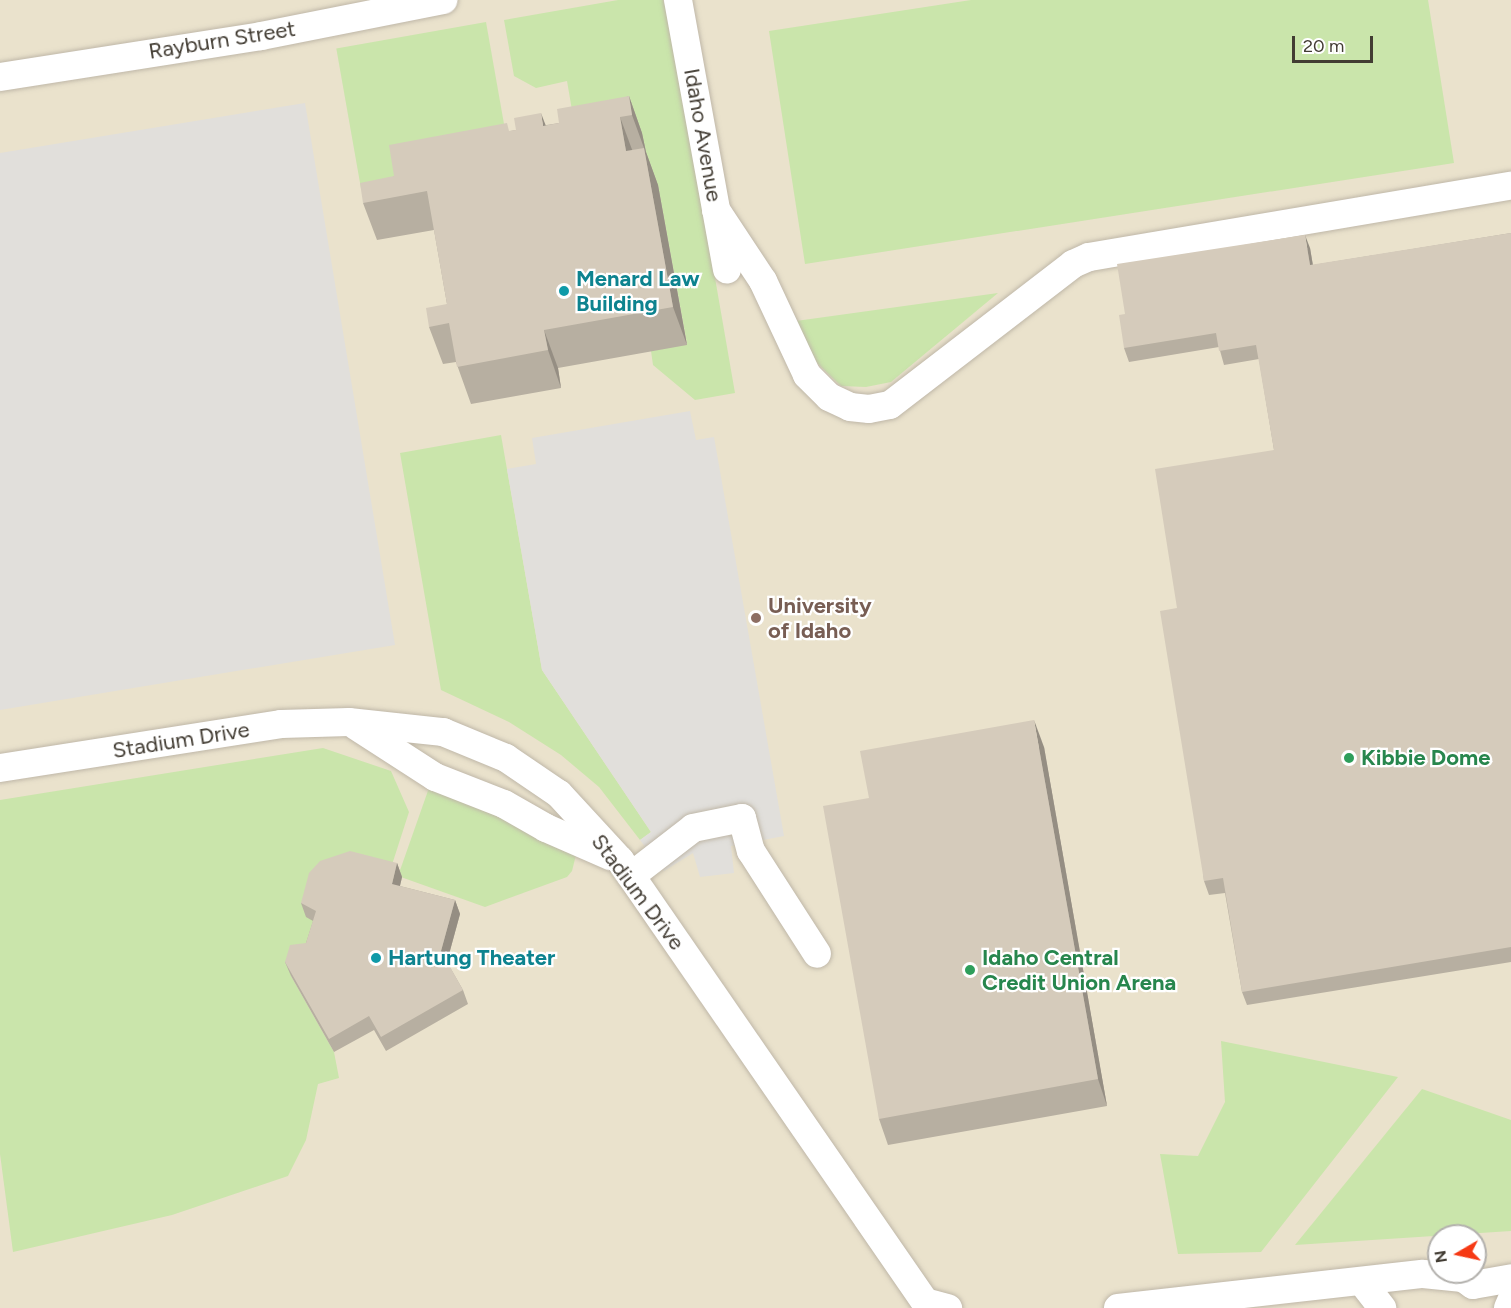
<!DOCTYPE html>
<style>
body{margin:0}
#map{position:relative;width:1511px;height:1308px;overflow:hidden;background:#f1ede2;font-family:Figtree,sans-serif}
div>[style]{position:absolute}
.education>*{inset:0;background:#eae2cc}
.green>*{inset:0;background:#cae5ab;transform-origin:0 0}
.parking>*{inset:0;background:#e1dfdb}
.roads{filter:drop-shadow(0 0 2px #bfb7a8) drop-shadow(0 0 2px #bfb7a8)}
.minor>*{height:28px;margin:-14px;padding:0 14px;transform-origin:14px;border-radius:14px;background:#fff}
.wall>*{inset:0;background:#b7afa1}
.shaded-wall>*{inset:0;background:#958e83}
.building>*{inset:0;background:#d5cbbb}
.dots>*{width:16px;height:16px;translate:-50% -50%;box-sizing:border-box;border:3px solid #fff;border-radius:50%}
span{translate:-50% -50%;white-space:nowrap;text-align:center;line-height:1.15;-webkit-text-stroke:4.5px #fff;paint-order:stroke}
.street-label{font-size:22px;color:#423c33}
.culture-label{font-size:22px;color:#0d838f;font-weight:700}
.left{translate:0 -50%;text-align:left}
.education-label{font-size:22px;color:#785e54;font-weight:700}
.leisure-label{font-size:22px;color:#27864d;font-weight:700}
.north{position:absolute;left:1427px;top:1224px;width:60px;height:60px;box-sizing:border-box;background:#fff;border:2px solid #b3b1ad;border-radius:50%;rotate:261deg;font-size:16px;font-weight:700;line-height:24px;text-align:center;color:#423c33}
.north::after{content:'';display:block;margin:auto;width:21px;height:27px;background:#f63914;clip-path:polygon(50% 0,100% 100%,50% 72%,0 100%)}
.scale{position:absolute;left:1292px;top:36px;width:81px;height:27px;box-sizing:border-box;border:3px solid #423c33;border-top:0;padding-left:8px;font-size:18px;line-height:21px;white-space:nowrap;color:#423c33;-webkit-text-stroke:4px #fff;paint-order:stroke}
</style>
<div id="map">
<div class="education">
<div style="clip-path:polygon(evenodd,0 0,1511px 0,1511px 1308px,0 1308px,0 0,1439px 1236px,1475px 1236px,1475px 1272px,1439px 1272px,1439px 1236px)"></div>
</div>
<div class="green">
<div style="clip-path:polygon(618px 0,663px 0,669px 13px,735px 393px,695px 400px,653px 365px,651px 351px,687px 344px,658px 186px,578px 145px,567px 81px,536px 88px,514px 76px,504px 20px)"></div>
<div style="clip-path:polygon(971px 0,1428px 0,1454px 163px,805px 264px,769px 31px)"></div>
<div style="left:486px;top:22px;width:143px;height:152px;rotate:80deg"></div>
<div style="clip-path:polygon(998px 293px,891px 382px,866px 387px,841px 386px,813px 359px,796px 321px)"></div>
<div style="clip-path:polygon(501px 435px,542px 670px,651px 832px,640px 840px,599px 787px,561px 755px,509px 722px,441px 690px,400px 453px)"></div>
<div style="clip-path:polygon(323px 748px,391px 771px,409px 812px,389px 874px,321px 925px,291px 976px,334px 1052px,339px 1078px,318px 1084px,306px 1140px,288px 1176px,172px 1215px,13px 1252px,0 1154px,0 800px)"></div>
<div style="clip-path:polygon(430px 785px,577px 851px,572px 871px,567px 877px,485px 907px,398px 876px)"></div>
<div style="clip-path:polygon(1221px 1041px,1398px 1077px,1261px 1252px,1178px 1254px,1160px 1154px,1198px 1156px,1225px 1102px)"></div>
<div style="clip-path:polygon(1422px 1089px,1511px 1120px,1511px 1231px,1295px 1245px)"></div>
</div>
<div class="parking">
<div style="clip-path:polygon(305px 103px,395px 645px,0 710px,0 153px)"></div>
<div style="clip-path:polygon(690px 411px,696px 440px,714px 437px,784px 836px,731px 846px,734px 873px,700px 877px,693px 853px,664px 871px,640px 840px,651px 832px,542px 670px,507px 469px,536px 464px,532px 438px)"></div>
</div>
<div class="roads">
<div class="minor">
<div style="left:678px;top:0;width:274px;rotate:79.7deg"></div>
<div style="left:0;top:77px;width:264px;rotate:-8.9deg"></div>
<div style="left:261px;top:36px;width:186px;rotate:-11.2deg"></div>
<div style="left:716px;top:210px;width:85px;rotate:56.5deg"></div>
<div style="left:763px;top:281px;width:104px;rotate:64.9deg"></div>
<div style="left:807px;top:375px;width:31px;rotate:45deg"></div>
<div style="left:829px;top:397px;width:23px;rotate:25deg"></div>
<div style="left:850px;top:407px;width:19px;rotate:6deg"></div>
<div style="left:869px;top:409px;width:21px;rotate:-11deg"></div>
<div style="left:890px;top:405px;width:231px;rotate:-37.6deg"></div>
<div style="left:1073px;top:264px;width:17px;rotate:-24deg"></div>
<div style="left:1089px;top:257px;width:428px;rotate:-9.6deg"></div>
<div style="left:356px;top:726px;width:94px;rotate:32.8deg"></div>
<div style="left:435px;top:777px;width:74px;rotate:21.4deg"></div>
<div style="left:504px;top:804px;width:48px;rotate:29.7deg"></div>
<div style="left:546px;top:828px;width:70px;rotate:23.6deg"></div>
<div style="left:0;top:768px;width:284px;rotate:-8.9deg"></div>
<div style="left:281px;top:724px;width:68px;rotate:-1.7deg"></div>
<div style="left:349px;top:722px;width:95px;rotate:6.1deg"></div>
<div style="left:443px;top:732px;width:68px;rotate:22.4deg"></div>
<div style="left:506px;top:758px;width:64px;rotate:34.2deg"></div>
<div style="left:559px;top:794px;width:90px;rotate:47.3deg"></div>
<div style="left:620px;top:860px;width:537px;rotate:55.39deg"></div>
<div style="left:925px;top:1302px;width:24px;rotate:15deg"></div>
<div style="left:631px;top:876px;width:78px;rotate:-37.7deg"></div>
<div style="left:693px;top:828px;width:50px;rotate:-11.5deg"></div>
<div style="left:742px;top:818px;width:34px;rotate:75deg"></div>
<div style="left:751px;top:851px;width:122px;rotate:57.3deg"></div>
<div style="left:1362px;top:1282px;width:33px;rotate:52deg"></div>
<div style="left:1118px;top:1308px;width:307px;rotate:-6.4deg"></div>
<div style="left:1423px;top:1274px;width:40px;rotate:5.7deg"></div>
<div style="left:1463px;top:1278px;width:12px;rotate:35deg"></div>
<div style="left:1473px;top:1285px;width:39px;rotate:-10deg"></div>
<div style="left:1508px;top:1308px;width:8px;rotate:-67deg"></div>
</div>
</div>
<div class="wall">
<div style="clip-path:polygon(629px 96px,642px 133px,646px 152px,658px 185px,687px 345px,558px 368px,561px 388px,471px 404px,456px 362px,443px 364px,429px 327px,447px 304px,434px 230px,377px 240px,363px 203px,394px 176px,510px 131px,559px 123px)"></div>
<div style="clip-path:polygon(1511px 233px,1511px 962px,1247px 1005px,1242px 992px,1225px 893px,1209px 895px,1204px 881px,1177px 608px,1274px 450px,1259px 359px,1224px 365px,1219px 347px,1129px 362px,1124px 348px,1125px 314px,1310px 248px,1313px 265px)"></div>
<div style="clip-path:polygon(1044px 747px,1107px 1106px,888px 1145px,879px 1119px,869px 798px)"></div>
<div style="clip-path:polygon(397px 863px,402px 877px,400px 886px,455px 900px,460px 914px,447px 962px,463px 990px,468px 1004px,386px 1051px,374px 1030px,334px 1052px,291px 976px,285px 962px,306px 943px,313px 921px,306px 917px,301px 903px)"></div>
</div>
<div class="shaded-wall">
<div style="clip-path:polygon(629px 96px,642px 133px,646px 152px,658px 185px,687px 345px,673px 307px,644px 148px,632px 115px)"></div>
<div style="clip-path:polygon(541px 113px,555px 150px,543px 126px)"></div>
<div style="clip-path:polygon(620px 117px,634px 155px,626px 151px)"></div>
<div style="clip-path:polygon(1305px 235px,1310px 248px,1315px 279px,1310px 265px)"></div>
<div style="clip-path:polygon(544px 330px,558px 368px,561px 388px,548px 350px)"></div>
<div style="clip-path:polygon(1034px 720px,1044px 747px,1107px 1106px,1098px 1079px)"></div>
<div style="clip-path:polygon(397px 863px,402px 877px,397px 898px,392px 884px)"></div>
<div style="clip-path:polygon(455px 900px,460px 914px,446px 965px,441px 951px)"></div>
</div>
<div class="building">
<div style="clip-path:polygon(629px 96px,632px 115px,620px 117px,626px 151px,644px 148px,673px 307px,544px 330px,548px 350px,457px 367px,449px 323px,429px 327px,426px 308px,447px 304px,427px 191px,363px 203px,360px 183px,394px 176px,389px 145px,507px 123px,509px 131px,516px 130px,514px 118px,541px 113px,543px 126px,559px 123px,557px 109px)"></div>
<div style="clip-path:polygon(1511px 233px,1511px 947px,1242px 992px,1223px 878px,1204px 881px,1160px 611px,1177px 608px,1155px 469px,1274px 450px,1256px 345px,1219px 351px,1216px 333px,1124px 348px,1119px 315px,1125px 314px,1117px 264px,1305px 235px,1310px 265px)"></div>
<div style="clip-path:polygon(1034px 720px,1098px 1079px,879px 1119px,823px 806px,869px 798px,860px 751px)"></div>
<div style="clip-path:polygon(350px 851px,397px 863px,392px 884px,455px 900px,441px 951px,463px 990px,381px 1037px,369px 1016px,329px 1039px,285px 962px,290px 945px,306px 943px,316px 911px,301px 903px,309px 873px,320px 861px)"></div>
</div>
<div class="dots">
<div style="left:564px;top:291px;background:#0f9aa8"></div>
<div style="left:756px;top:618px;background:#8d6e63"></div>
<div style="left:1349px;top:758px;background:#2e9e5b"></div>
<div style="left:376px;top:958px;background:#0f9aa8"></div>
<div style="left:970px;top:970px;background:#2e9e5b"></div>
</div>
<div class="street-label">
<span style="left:222px;top:40px;rotate:-9deg">Rayburn Street</span>
<span style="left:703px;top:135px;rotate:80deg">Idaho Avenue</span>
<span style="left:181px;top:740px;rotate:-9deg">Stadium Drive</span>
<span style="left:638px;top:892px;rotate:53deg">Stadium Drive</span>
</div>
<div class="culture-label">
<span class="left" style="left:576px;top:291px">Menard Law<br>Building</span>
<span class="left" style="left:388px;top:958px">Hartung Theater</span>
</div>
<div class="education-label">
<span class="left" style="left:768px;top:618px">University<br>of Idaho</span>
</div>
<div class="leisure-label">
<span class="left" style="left:1361px;top:758px">Kibbie Dome</span>
<span class="left" style="left:982px;top:970px">Idaho Central<br>Credit Union Arena</span>
</div>
<div class="north">N</div>
<div class="scale">20 m</div>
</div>
